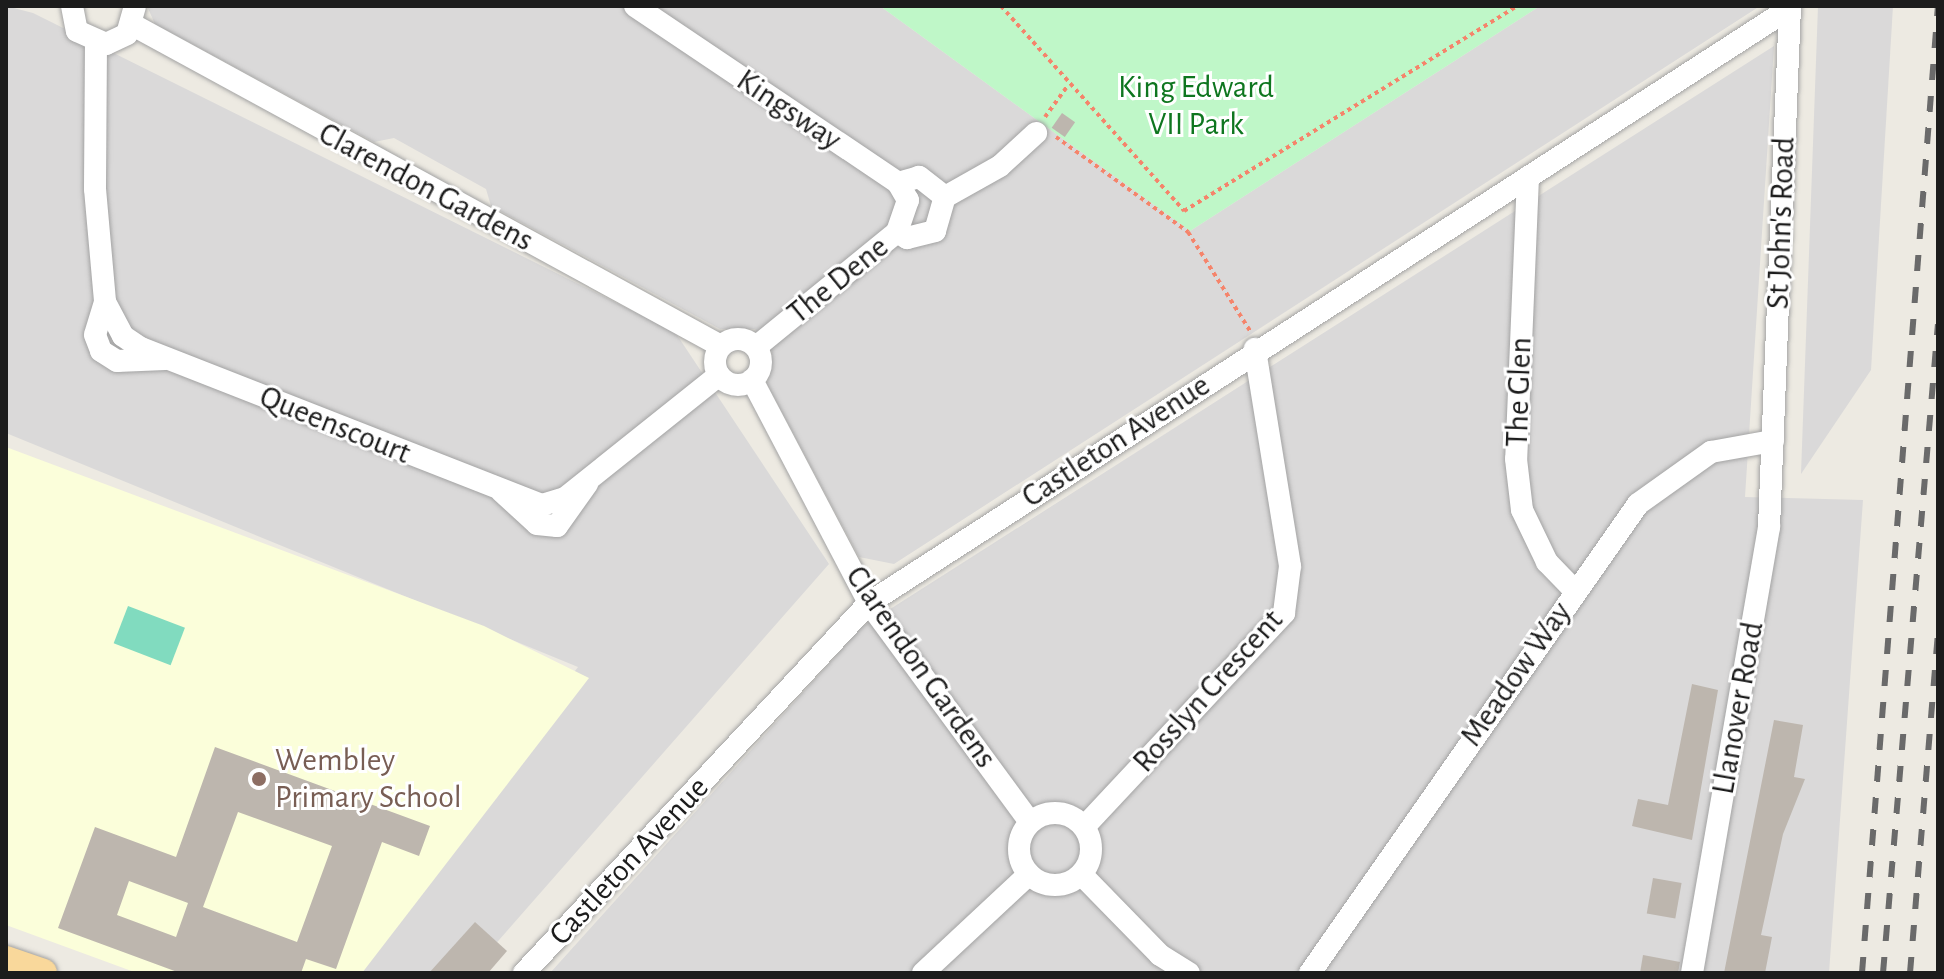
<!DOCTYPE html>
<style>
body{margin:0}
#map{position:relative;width:1944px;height:979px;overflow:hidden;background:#edeae2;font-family:"Alegreya Sans",sans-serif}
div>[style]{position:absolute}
.residential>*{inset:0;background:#dad9d9}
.education>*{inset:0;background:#fbfeda}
.park>*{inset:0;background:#bff7c8}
.pitch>*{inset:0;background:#81dbbf;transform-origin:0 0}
.building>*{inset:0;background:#bdb6ae;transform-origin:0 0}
.path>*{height:4px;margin-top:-2px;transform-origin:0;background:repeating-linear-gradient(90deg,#f5846b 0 4px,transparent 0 8px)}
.roads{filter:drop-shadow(0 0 2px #a3a3a3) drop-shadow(0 0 2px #a3a3a3)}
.minor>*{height:22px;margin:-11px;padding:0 11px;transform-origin:11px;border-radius:11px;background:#fff}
.minor>.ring{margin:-11px;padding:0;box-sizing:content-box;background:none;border:22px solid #fff;border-radius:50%}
.major>*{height:28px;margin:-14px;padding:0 14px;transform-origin:14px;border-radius:14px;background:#f9d89b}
.rail>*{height:6px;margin-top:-3px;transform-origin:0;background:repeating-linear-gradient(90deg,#6a6a6a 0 16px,transparent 0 32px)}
.dots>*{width:22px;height:22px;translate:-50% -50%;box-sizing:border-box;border:4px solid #fff;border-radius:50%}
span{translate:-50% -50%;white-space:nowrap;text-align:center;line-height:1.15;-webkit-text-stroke:6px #fff;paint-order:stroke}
.park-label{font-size:32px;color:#0e761f}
.street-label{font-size:32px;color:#1c1c1c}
.education-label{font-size:32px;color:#785e54}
.left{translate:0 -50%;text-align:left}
.frame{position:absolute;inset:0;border:8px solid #1c1c1c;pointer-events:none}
</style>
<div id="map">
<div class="residential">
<div style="clip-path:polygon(6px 6px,33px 13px,675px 332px,829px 564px,470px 973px,348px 973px,578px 667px,6px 433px)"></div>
<div style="clip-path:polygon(147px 6px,880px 6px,1190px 231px,1540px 6px,1760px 6px,894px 564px,859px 557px,767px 384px,772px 352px,755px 329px,720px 329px,491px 206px,486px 189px,394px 138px,374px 142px,155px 24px)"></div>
<div style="clip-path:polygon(1818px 6px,1893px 6px,1871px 370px,1801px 474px)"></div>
<div style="clip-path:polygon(1774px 46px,1745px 497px,1863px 500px,1829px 973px,550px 973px,862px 627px)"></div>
</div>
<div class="education">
<div style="clip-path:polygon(6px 447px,484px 626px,589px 678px,362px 973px,137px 973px,6px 925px)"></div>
</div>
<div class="park">
<div style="clip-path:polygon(880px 6px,1540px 6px,1190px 231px)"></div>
</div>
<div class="pitch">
<div style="left:128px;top:606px;width:61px;height:40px;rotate:21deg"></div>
</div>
<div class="building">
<div style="left:1062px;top:113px;width:16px;height:18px;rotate:35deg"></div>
<div style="clip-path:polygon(1692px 684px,1718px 690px,1692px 840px,1632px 826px,1638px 799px,1668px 805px)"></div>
<div style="clip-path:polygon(1774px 720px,1803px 725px,1794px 777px,1805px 779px,1783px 834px,1761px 935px,1772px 937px,1765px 973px,1724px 973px)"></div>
<div style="clip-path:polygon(evenodd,215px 747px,430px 826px,419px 856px,382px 842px,336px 969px,306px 959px,301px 973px,180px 973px,58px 928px,95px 827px,176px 857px,215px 747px,238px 812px,332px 846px,297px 942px,203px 907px,238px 812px,215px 747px,129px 881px,188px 903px,176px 937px,117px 915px,129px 881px)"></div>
<div style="left:1653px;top:878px;width:29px;height:36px;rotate:10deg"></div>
<div style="clip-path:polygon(475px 922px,507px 951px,488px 973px,429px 973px)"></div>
<div style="clip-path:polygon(1643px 955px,1680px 962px,1678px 973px,1640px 973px)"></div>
</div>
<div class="path">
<div style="left:1001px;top:6px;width:275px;rotate:48.2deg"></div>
<div style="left:1184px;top:211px;width:391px;rotate:-31.6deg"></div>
<div style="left:1045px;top:117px;width:39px;rotate:-54deg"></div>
<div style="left:1056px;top:137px;width:163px;rotate:35.7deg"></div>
<div style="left:1188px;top:232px;width:117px;rotate:57.9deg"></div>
</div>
<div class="roads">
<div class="minor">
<div style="left:72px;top:6px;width:25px;rotate:79deg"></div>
<div style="left:77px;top:31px;width:32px;rotate:24deg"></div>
<div style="left:106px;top:44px;width:23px;rotate:-25deg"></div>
<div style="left:127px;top:34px;width:29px;rotate:-74deg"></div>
<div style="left:635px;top:6px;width:317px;rotate:33.9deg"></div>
<div style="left:898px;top:183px;width:20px;rotate:60deg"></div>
<div style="left:908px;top:200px;width:34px;rotate:109deg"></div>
<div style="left:897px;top:232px;width:182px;rotate:140.8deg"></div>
<div style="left:133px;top:25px;width:670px;rotate:28.63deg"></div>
<div style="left:96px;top:43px;width:146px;rotate:90.4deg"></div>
<div style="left:95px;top:189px;width:113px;rotate:84.9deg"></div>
<div style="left:105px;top:302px;width:38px;rotate:62deg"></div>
<div style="left:123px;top:336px;width:22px;rotate:34deg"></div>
<div style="left:141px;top:348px;width:431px;rotate:21.4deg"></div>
<div style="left:542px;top:505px;width:24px;rotate:-17deg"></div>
<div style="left:565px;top:498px;width:197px;rotate:-38.6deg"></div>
<div style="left:1528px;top:177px;width:282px;rotate:92.4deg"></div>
<div style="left:1516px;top:459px;width:51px;rotate:83.3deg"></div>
<div style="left:1522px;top:510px;width:58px;rotate:64.3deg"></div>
<div style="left:1547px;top:562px;width:39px;rotate:46deg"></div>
<div style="left:945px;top:197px;width:63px;rotate:-29.4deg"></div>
<div style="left:1000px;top:166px;width:49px;rotate:-42.5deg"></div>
<div style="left:897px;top:232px;width:12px;rotate:31deg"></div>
<div style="left:907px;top:238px;width:29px;rotate:-14deg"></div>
<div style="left:935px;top:231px;width:35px;rotate:-74deg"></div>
<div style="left:945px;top:197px;width:33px;rotate:-142deg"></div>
<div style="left:919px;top:177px;width:22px;rotate:164deg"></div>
<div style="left:105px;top:302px;width:34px;rotate:107deg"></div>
<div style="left:95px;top:335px;width:17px;rotate:69deg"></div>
<div style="left:101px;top:351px;width:19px;rotate:32deg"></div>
<div style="left:117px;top:361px;width:48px;rotate:-2.4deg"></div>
<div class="ring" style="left:715px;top:339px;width:24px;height:24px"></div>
<div style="left:752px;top:380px;width:252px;rotate:62.3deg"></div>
<div style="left:869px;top:603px;width:272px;rotate:53.7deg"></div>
<div style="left:502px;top:492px;width:47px;rotate:42.4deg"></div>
<div style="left:537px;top:524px;width:20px;rotate:6deg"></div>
<div style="left:557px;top:526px;width:52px;rotate:-54.5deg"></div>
<div class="ring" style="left:1019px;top:813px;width:50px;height:50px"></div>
<div style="left:1084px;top:827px;width:293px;rotate:-46.9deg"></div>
<div style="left:1284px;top:613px;width:47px;rotate:-82.7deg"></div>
<div style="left:1290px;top:566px;width:220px;rotate:-99.2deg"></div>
<div style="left:1081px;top:874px;width:113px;rotate:45.7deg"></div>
<div style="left:1160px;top:955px;width:34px;rotate:32deg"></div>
<div style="left:524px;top:973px;width:506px;rotate:-47deg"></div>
<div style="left:869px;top:603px;width:1096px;rotate:-32.86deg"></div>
<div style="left:923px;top:973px;width:145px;rotate:-43deg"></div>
<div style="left:1310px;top:973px;width:572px;rotate:-55.03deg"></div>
<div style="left:1638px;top:504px;width:90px;rotate:-35.5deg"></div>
<div style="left:1711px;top:452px;width:63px;rotate:-10.1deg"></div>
<div style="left:1692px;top:973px;width:453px;rotate:-80.2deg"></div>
<div style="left:1769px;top:527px;width:521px;rotate:-87.69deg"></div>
</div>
<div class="major">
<div style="left:6px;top:960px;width:39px;rotate:19deg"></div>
</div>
</div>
<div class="rail">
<div style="left:1862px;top:973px;width:970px;rotate:-85.51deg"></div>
<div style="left:1883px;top:973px;width:651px;rotate:-85.16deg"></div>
<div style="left:1910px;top:973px;width:345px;rotate:-85.3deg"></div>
</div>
<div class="dots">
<div style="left:259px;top:779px;background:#8d6e63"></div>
</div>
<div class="park-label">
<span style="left:1196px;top:106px">King Edward<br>VII Park</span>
</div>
<div class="street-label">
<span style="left:789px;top:110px;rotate:34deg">Kingsway</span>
<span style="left:426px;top:187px;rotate:28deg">Clarendon Gardens</span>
<span style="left:1781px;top:223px;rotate:-88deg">St John's Road</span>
<span style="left:838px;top:280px;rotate:-39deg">The Dene</span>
<span style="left:1519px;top:392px;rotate:-88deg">The Glen</span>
<span style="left:335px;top:425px;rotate:22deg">Queenscourt</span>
<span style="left:1116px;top:441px;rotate:-33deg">Castleton Avenue</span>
<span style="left:921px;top:667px;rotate:55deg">Clarendon Gardens</span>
<span style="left:1516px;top:674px;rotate:-55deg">Meadow Way</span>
<span style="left:1208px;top:691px;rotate:-48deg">Rosslyn Crescent</span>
<span style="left:1738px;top:708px;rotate:-80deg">Llanover Road</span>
<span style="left:629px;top:861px;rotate:-47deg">Castleton Avenue</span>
</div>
<div class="education-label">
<span class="left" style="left:275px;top:779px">Wembley<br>Primary School</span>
</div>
<div class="frame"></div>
</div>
